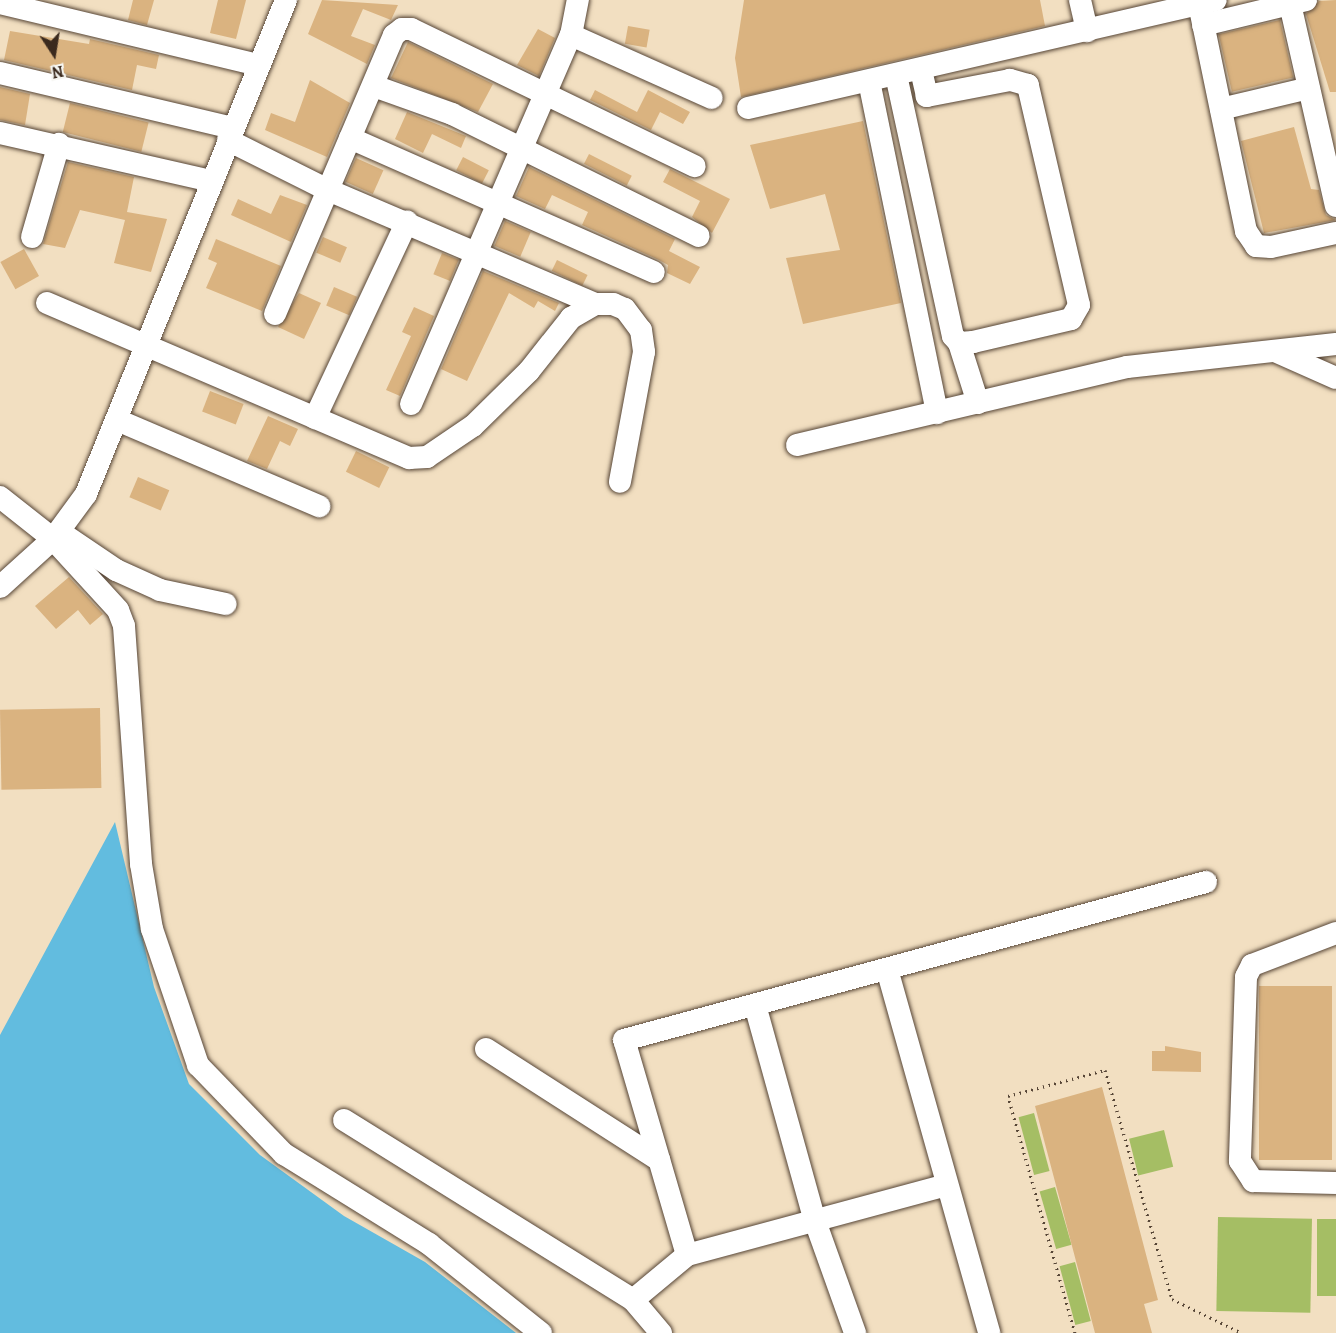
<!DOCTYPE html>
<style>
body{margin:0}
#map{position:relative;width:1336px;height:1333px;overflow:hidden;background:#f2dfc1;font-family:Alegreya,serif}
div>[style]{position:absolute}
.green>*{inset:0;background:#a5be64;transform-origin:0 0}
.water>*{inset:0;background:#62bcdf}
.building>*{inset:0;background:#dab380;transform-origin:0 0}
.path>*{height:3px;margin-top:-1.5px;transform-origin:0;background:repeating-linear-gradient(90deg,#564536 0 1.5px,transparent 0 6px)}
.roads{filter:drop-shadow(0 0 2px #564536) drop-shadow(0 0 2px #564536)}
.minor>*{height:22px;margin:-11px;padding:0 11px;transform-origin:11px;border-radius:11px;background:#fff}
span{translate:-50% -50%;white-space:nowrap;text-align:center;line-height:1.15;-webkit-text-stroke:4.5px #f6f6f2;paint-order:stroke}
.north{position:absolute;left:24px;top:24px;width:60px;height:60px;-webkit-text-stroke:4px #f6f6f2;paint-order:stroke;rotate:168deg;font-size:16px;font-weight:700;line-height:24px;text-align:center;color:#3b2a1e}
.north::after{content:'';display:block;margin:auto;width:21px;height:27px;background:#3b2a1e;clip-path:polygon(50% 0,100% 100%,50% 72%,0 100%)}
</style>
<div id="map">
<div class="green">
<div style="left:1034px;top:1113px;width:60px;height:16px;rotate:75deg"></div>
<div style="left:1164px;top:1130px;width:38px;height:36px;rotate:76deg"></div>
<div style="left:1055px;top:1187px;width:60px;height:16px;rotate:74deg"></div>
<div style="left:1218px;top:1217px;width:94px;height:94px;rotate:1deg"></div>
<div style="left:1317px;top:1219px;width:19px;height:77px"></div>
<div style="left:1075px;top:1262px;width:61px;height:16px;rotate:75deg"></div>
</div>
<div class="water">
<div style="clip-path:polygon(115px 822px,154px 987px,189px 1084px,260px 1155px,344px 1216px,425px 1262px,516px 1333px,0 1333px,0 1035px)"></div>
</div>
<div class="building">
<div style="clip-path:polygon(133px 0,154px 0,147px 25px,128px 20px)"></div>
<div style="clip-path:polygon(218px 0,246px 0,236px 39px,210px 33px)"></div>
<div style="clip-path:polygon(322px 0,398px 5px,391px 20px,363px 9px,351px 36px,375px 45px,367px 64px,308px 34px)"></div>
<div style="clip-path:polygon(744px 0,1040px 0,1045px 26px,741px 97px,735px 58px)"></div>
<div style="clip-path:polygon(1336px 0,1336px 92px,1330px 92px,1306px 14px,1319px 1px)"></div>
<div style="left:1280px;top:20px;width:59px;height:63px;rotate:77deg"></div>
<div style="left:628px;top:26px;width:22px;height:18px;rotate:10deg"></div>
<div style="clip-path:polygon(538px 29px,555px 38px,539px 76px,517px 65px)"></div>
<div style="clip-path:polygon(10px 31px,89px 44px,90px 39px,159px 55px,156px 69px,137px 65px,132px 90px,4px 60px)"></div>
<div style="clip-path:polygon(408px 42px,493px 84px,478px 112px,391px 78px)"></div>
<div style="clip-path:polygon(310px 80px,350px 103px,327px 157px,265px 130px,271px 113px,295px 122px)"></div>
<div style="clip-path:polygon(0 87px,30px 94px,25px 125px,0 120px)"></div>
<div style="clip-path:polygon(595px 90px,637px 112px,648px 90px,690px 112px,683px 124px,660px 112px,651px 130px,590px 100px)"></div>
<div style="left:70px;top:103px;width:81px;height:30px;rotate:14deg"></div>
<div style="clip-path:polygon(407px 112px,466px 136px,461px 148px,432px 134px,423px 153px,395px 139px)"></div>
<div style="clip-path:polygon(863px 121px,901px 303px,803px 324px,786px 258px,840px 250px,825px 194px,770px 209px,750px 145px)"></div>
<div style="clip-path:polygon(1294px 127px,1311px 189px,1319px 190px,1326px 215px,1336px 220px,1264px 233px,1241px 141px)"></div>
<div style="left:589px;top:154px;width:48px;height:11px;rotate:27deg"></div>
<div style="left:463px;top:157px;width:29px;height:15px;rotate:27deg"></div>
<div style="left:356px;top:158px;width:30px;height:26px;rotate:24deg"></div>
<div style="clip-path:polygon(68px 162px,134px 177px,127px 212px,167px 219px,151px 272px,114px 263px,125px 220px,80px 210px,65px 248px,43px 244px)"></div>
<div style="clip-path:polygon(529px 167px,675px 239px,669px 251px,700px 267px,690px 284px,667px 273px,668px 265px,659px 260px,582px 225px,588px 212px,552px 195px,545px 209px,516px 196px)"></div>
<div style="clip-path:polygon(670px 169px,730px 199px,712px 233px,692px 217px,700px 201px,663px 182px)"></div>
<div style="clip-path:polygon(280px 195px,307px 205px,291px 242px,231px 215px,238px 199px,271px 214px)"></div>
<div style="left:505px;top:221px;width:28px;height:27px;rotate:23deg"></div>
<div style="left:323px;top:237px;width:26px;height:17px;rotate:23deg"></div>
<div style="clip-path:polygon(216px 239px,281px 266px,262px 311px,206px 288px,217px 263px,208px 259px)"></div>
<div style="left:24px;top:249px;width:31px;height:27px;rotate:61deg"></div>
<div style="left:442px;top:253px;width:18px;height:23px;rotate:22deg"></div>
<div style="left:557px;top:260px;width:34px;height:12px;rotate:26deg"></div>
<div style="clip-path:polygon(483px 271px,559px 303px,555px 311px,538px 301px,534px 308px,509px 293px,467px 381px,441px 369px)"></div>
<div style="left:334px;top:287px;width:25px;height:20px;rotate:23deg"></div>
<div style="clip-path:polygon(299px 293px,321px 303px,304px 339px,278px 327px)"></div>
<div style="clip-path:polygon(414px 307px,434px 316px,400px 396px,386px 390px,411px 336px,402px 332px)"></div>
<div style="left:210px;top:391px;width:36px;height:22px;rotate:21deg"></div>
<div style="clip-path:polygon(268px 416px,298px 429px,290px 446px,280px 441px,267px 469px,247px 461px)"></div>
<div style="left:356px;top:451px;width:37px;height:23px;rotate:26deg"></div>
<div style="left:138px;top:477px;width:34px;height:22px;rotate:23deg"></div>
<div style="clip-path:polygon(69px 577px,103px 614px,90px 625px,78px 610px,56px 629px,35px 606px)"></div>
<div style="left:100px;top:708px;width:80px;height:100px;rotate:89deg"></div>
<div style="left:1259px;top:986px;width:73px;height:174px"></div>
<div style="clip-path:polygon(1165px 1046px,1201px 1052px,1201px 1072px,1152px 1071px,1152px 1051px,1165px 1051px)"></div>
<div style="clip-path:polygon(1102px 1087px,1158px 1300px,1144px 1304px,1152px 1333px,1095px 1333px,1035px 1106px)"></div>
</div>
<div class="path">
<div style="left:1075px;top:1333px;width:246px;rotate:-105.8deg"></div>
<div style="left:1008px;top:1096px;width:100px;rotate:-15deg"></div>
<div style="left:1105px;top:1070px;width:239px;rotate:73.7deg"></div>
<div style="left:1172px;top:1299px;width:78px;rotate:25.9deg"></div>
</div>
<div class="roads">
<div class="minor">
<div style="left:1080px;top:0;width:32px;rotate:77deg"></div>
<div style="left:1306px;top:0;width:16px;rotate:166deg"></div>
<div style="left:1290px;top:4px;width:207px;rotate:77.2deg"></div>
<div style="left:0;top:3px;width:265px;rotate:13.5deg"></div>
<div style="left:1199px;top:4px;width:232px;rotate:78.3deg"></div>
<div style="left:1246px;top:231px;width:18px;rotate:56deg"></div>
<div style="left:1256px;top:246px;width:15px;rotate:4deg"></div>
<div style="left:1271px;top:247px;width:66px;rotate:-12.2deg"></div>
<div style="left:1203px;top:25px;width:89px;rotate:-13.6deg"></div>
<div style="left:571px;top:35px;width:154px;rotate:24.1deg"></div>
<div style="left:0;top:73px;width:239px;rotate:13.3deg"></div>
<div style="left:896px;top:75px;width:267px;rotate:77.7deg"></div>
<div style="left:953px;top:336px;width:9px;rotate:49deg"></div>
<div style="left:959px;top:343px;width:14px;rotate:-4deg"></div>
<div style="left:973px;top:342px;width:101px;rotate:-13.2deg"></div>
<div style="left:1071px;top:319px;width:16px;rotate:-60deg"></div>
<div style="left:1079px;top:305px;width:226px;rotate:-103.1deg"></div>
<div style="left:1028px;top:85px;width:19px;rotate:-164deg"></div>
<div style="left:1010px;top:80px;width:85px;rotate:169.1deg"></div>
<div style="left:927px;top:96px;width:27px;rotate:-103deg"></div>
<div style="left:869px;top:81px;width:339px;rotate:78.4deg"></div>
<div style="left:374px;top:86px;width:83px;rotate:19.7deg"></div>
<div style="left:452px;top:114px;width:275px;rotate:26.3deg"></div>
<div style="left:748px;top:108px;width:480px;rotate:-13deg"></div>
<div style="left:1221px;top:109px;width:90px;rotate:-13.4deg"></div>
<div style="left:0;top:133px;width:216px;rotate:12.8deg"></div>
<div style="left:350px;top:138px;width:332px;rotate:23.8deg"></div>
<div style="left:228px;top:140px;width:112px;rotate:26.6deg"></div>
<div style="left:328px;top:190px;width:290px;rotate:23.1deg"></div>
<div style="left:32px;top:237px;width:97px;rotate:-73.8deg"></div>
<div style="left:47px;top:303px;width:394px;rotate:23.2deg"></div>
<div style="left:409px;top:458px;width:18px;rotate:-3deg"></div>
<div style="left:427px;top:457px;width:55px;rotate:-34deg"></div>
<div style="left:473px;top:426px;width:78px;rotate:-44.5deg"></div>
<div style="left:529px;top:371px;width:68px;rotate:-51.6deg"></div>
<div style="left:571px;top:318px;width:28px;rotate:-30deg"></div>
<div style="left:595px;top:304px;width:18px"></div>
<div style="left:613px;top:304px;width:13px;rotate:23deg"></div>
<div style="left:625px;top:309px;width:26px;rotate:53deg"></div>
<div style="left:641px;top:330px;width:22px;rotate:82deg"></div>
<div style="left:644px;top:352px;width:132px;rotate:100.5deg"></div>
<div style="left:275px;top:314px;width:303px;rotate:-66.9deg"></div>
<div style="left:394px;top:35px;width:10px;rotate:-37deg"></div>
<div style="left:402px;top:29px;width:9px"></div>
<div style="left:411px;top:29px;width:315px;rotate:25.8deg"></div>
<div style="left:959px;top:343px;width:63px;rotate:72.4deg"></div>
<div style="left:1277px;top:352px;width:64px;rotate:23.8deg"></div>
<div style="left:411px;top:404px;width:402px;rotate:-66.6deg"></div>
<div style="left:571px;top:35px;width:36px;rotate:-79deg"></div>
<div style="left:315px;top:418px;width:217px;rotate:-64.9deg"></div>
<div style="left:117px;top:420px;width:220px;rotate:23.1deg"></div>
<div style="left:797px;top:445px;width:339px;rotate:-13.3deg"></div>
<div style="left:1127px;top:367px;width:210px;rotate:-6.3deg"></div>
<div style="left:0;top:497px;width:68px;rotate:38.4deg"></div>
<div style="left:53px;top:539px;width:96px;rotate:47.5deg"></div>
<div style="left:118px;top:610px;width:17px;rotate:69deg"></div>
<div style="left:124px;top:626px;width:239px;rotate:85.9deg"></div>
<div style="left:141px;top:864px;width:66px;rotate:80.4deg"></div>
<div style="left:152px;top:929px;width:144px;rotate:71.3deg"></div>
<div style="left:198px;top:1065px;width:124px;rotate:46deg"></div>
<div style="left:284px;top:1154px;width:171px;rotate:31.8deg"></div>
<div style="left:429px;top:1244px;width:143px;rotate:38.5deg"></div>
<div style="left:60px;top:532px;width:68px;rotate:34.2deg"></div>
<div style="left:116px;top:570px;width:48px;rotate:24.4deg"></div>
<div style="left:160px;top:590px;width:67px;rotate:12deg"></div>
<div style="left:0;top:587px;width:72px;rotate:-42.2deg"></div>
<div style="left:53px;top:539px;width:56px;rotate:-53.7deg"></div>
<div style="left:86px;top:494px;width:533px;rotate:-67.96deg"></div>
<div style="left:1336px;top:933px;width:90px;rotate:159.1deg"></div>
<div style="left:1252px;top:965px;width:13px;rotate:117deg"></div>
<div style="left:1246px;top:977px;width:184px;rotate:91.9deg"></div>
<div style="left:1240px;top:1161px;width:24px;rotate:57deg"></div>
<div style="left:1253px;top:1181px;width:83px;rotate:1.4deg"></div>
<div style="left:887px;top:969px;width:378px;rotate:74.3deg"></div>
<div style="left:755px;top:1005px;width:224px;rotate:74.5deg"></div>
<div style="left:815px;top:1221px;width:119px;rotate:70.3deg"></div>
<div style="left:486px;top:1049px;width:206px;rotate:32.7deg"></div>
<div style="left:344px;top:1120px;width:340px;rotate:31.9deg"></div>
<div style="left:687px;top:1255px;width:224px;rotate:-106.3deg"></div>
<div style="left:624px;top:1040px;width:603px;rotate:-15.19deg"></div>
<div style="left:661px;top:1333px;width:43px;rotate:-130.3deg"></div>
<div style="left:633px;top:1300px;width:70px;rotate:-39.8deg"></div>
<div style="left:687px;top:1255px;width:268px;rotate:-15.1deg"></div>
</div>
</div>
<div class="north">N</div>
</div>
